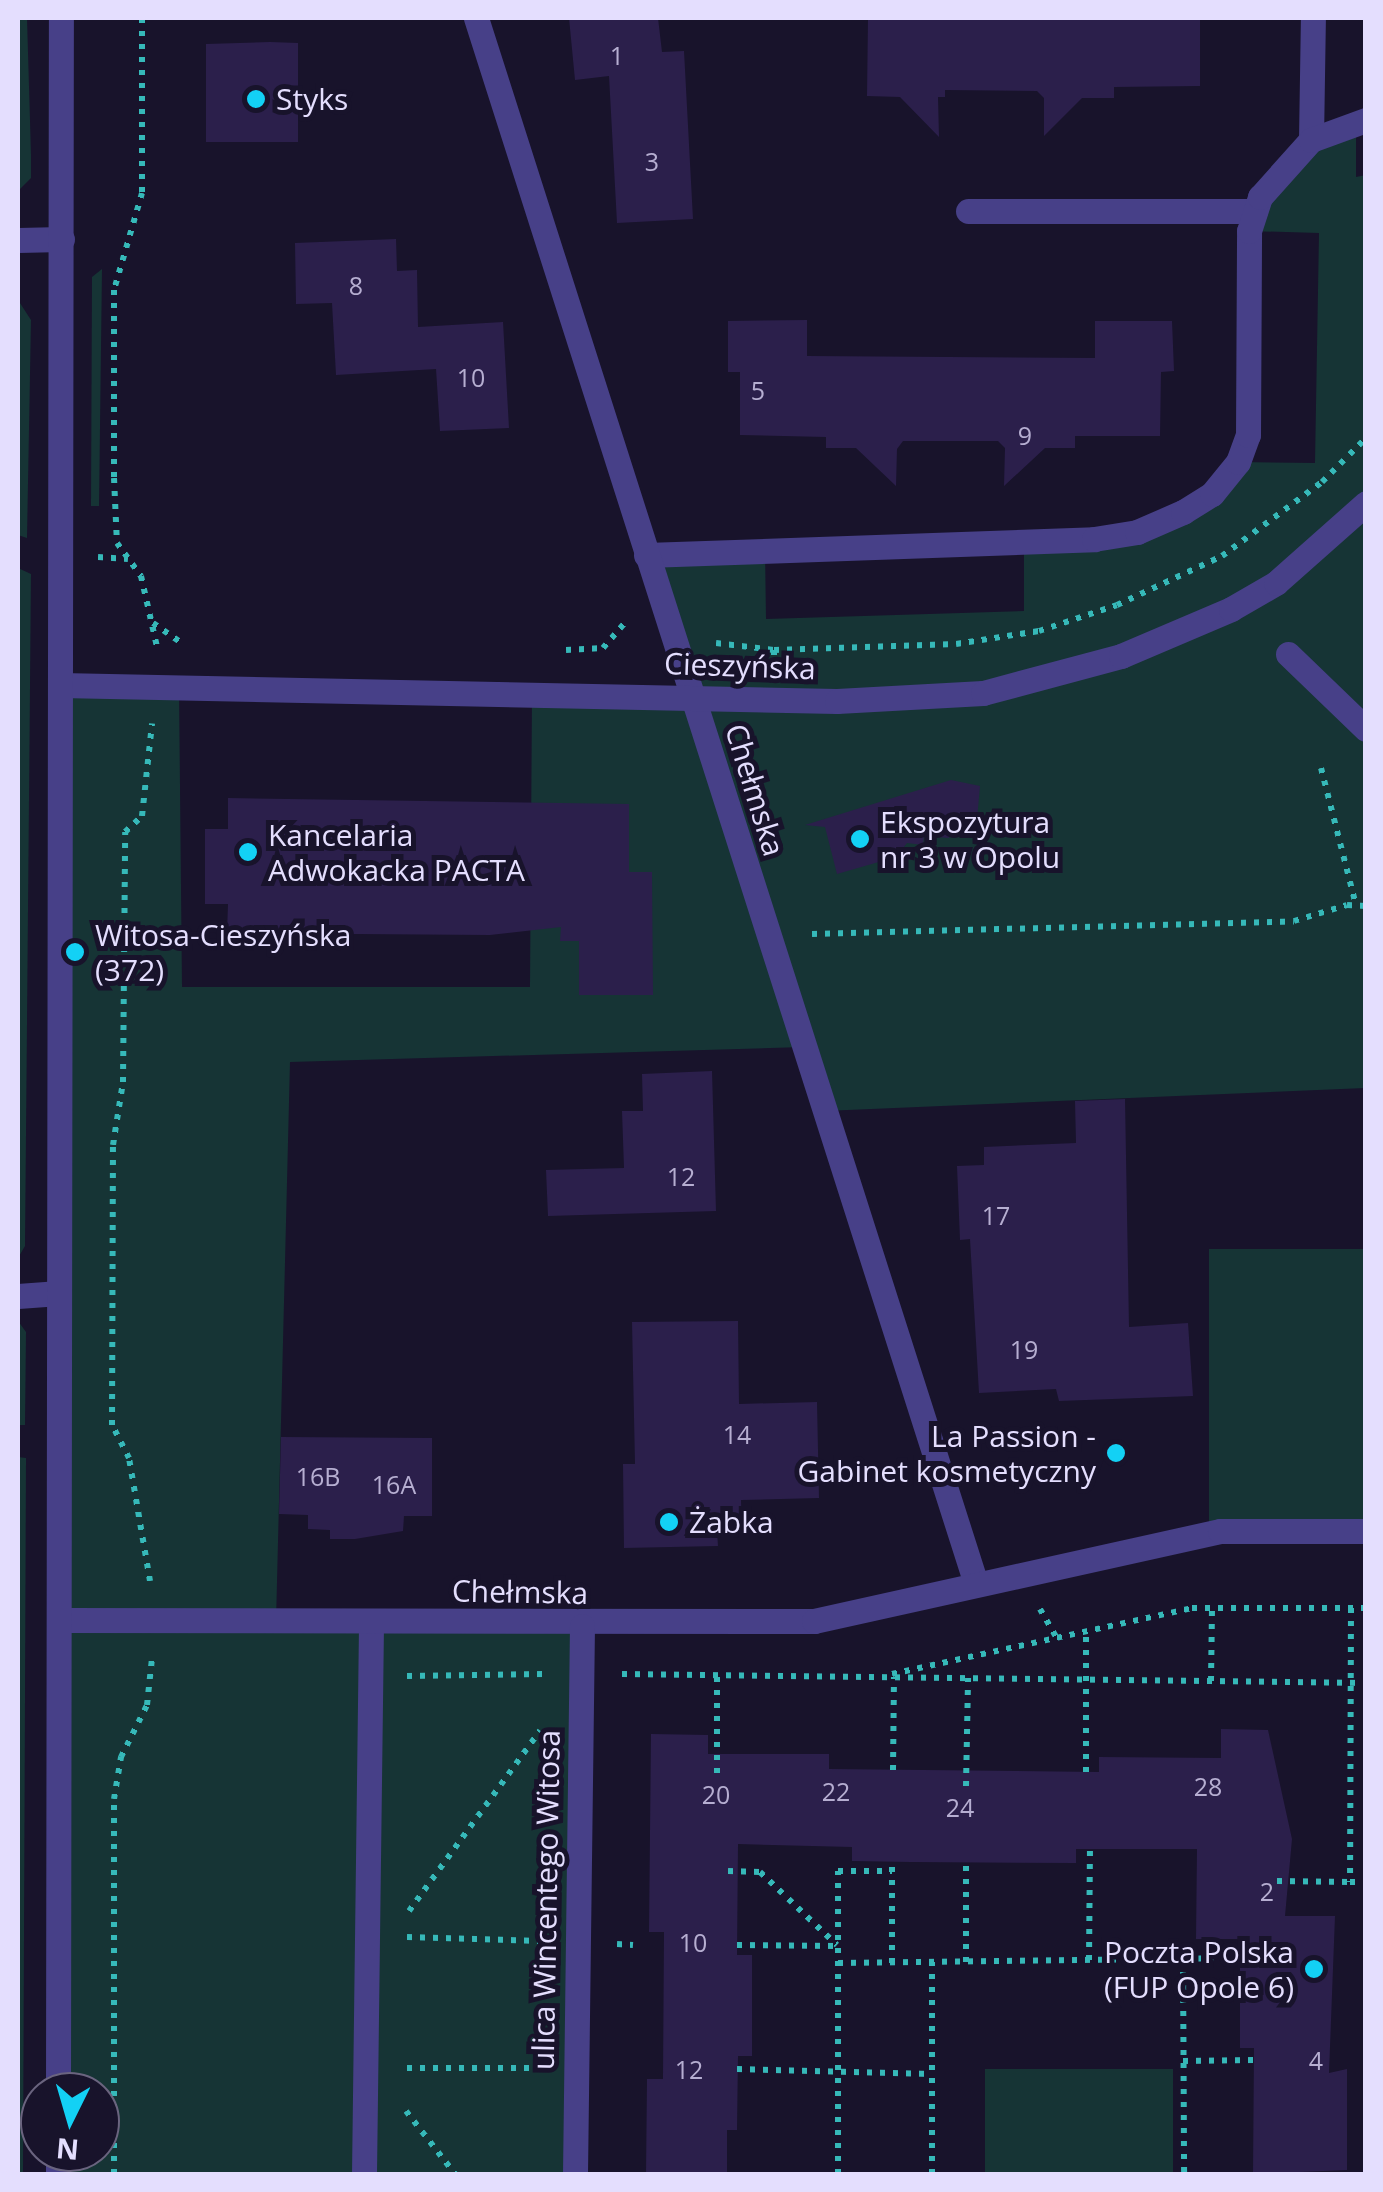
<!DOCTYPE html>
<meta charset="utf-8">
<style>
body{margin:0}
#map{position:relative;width:1383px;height:2192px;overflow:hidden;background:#18132b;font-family:"Open Sans",sans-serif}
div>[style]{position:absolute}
.green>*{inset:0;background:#163435;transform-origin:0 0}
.building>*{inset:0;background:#2b1f4b}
.path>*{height:6px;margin-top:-3px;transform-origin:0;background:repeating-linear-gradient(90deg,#36b9b9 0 5px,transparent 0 13px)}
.service>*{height:25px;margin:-12.5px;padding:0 12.5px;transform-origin:12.5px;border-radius:12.5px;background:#474088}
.minor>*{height:25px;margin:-12.5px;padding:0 12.5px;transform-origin:12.5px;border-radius:12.5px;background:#474088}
.tertiary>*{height:25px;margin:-12.5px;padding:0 12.5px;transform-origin:12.5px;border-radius:12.5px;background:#474088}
.dots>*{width:28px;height:28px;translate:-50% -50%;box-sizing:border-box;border:5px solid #18132b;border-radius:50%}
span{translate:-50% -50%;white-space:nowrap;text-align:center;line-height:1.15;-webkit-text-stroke:10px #18132b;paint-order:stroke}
.number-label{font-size:25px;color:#b6aed1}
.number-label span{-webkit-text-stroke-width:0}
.poi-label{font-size:30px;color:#e4defe}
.left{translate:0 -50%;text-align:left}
.right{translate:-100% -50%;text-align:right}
.street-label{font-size:30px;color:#e4defe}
.frame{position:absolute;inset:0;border:20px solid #e4defe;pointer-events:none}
.north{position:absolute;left:20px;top:2072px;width:100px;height:100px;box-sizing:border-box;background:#18132b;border:2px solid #6a647f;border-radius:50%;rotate:185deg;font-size:28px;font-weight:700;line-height:40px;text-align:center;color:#e4defe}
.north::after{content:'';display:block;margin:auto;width:35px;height:45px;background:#13d1f5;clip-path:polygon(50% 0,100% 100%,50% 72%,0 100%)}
</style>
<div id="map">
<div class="green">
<div style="clip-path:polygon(18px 18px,27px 18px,31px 155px,31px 178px,18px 191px)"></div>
<div style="clip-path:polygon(1356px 122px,1356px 177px,1366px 175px,1365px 1088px,824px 1111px,803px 1047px,290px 1062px,276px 1622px,582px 1626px,575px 2174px,58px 2174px,58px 2152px,100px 2152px,100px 2092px,58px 2092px,60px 685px,179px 687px,182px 987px,530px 987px,532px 693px,690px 696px,646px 555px,765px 550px,766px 619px,1024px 611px,1024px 542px,1137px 532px,1238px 462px,1315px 463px,1319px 233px,1249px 231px,1283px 165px)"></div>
<div style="clip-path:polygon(102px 269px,99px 506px,91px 506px,92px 277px)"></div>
<div style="clip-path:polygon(18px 300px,31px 320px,27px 538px,18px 535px)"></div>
<div style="clip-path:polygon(18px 568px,31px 574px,25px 1246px,18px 1258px)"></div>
<div style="left:1365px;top:1249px;width:282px;height:156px;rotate:90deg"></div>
<div style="clip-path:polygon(18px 1321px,26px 1332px,25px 1425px,18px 1425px)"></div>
<div style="clip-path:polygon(18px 1457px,26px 1458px,23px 2174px,18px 2174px)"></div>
<div style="left:985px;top:2069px;width:188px;height:105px"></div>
</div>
<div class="building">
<div style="clip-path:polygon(569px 18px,658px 18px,662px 52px,684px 51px,693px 219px,617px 223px,609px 76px,575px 80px)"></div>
<div style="clip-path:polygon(868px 18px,1200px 18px,1200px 86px,1114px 87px,1114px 98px,1082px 98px,1044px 136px,1044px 98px,1037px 91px,945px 90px,945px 97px,938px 97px,939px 137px,900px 97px,867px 96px)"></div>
<div style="clip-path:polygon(270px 42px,298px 43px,298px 142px,206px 142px,206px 44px)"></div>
<div style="clip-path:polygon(396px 239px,397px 271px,417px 270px,418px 327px,503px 322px,509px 428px,440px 431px,436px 369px,336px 375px,332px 303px,296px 304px,295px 243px)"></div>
<div style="clip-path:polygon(807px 320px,807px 356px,1095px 358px,1095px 321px,1172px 321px,1174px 371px,1161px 372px,1160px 436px,1075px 436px,1075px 448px,1045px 448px,1004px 486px,1005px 448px,998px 441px,903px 441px,897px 449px,896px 486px,856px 448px,826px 448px,826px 437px,740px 435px,740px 372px,728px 372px,728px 321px)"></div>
<div style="clip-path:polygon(951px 780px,980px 786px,976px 831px,949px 828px,949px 838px,924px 836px,923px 845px,907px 843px,896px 857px,837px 874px,825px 827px,805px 825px)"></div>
<div style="clip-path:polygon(228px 798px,629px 804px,629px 872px,652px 872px,653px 995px,579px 995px,579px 941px,560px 941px,561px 927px,490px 935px,227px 933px,228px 904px,205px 904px,205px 829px,228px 829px)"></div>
<div style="clip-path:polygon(712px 1071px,716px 1211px,548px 1216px,546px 1170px,624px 1168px,622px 1111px,643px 1111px,642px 1074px)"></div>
<div style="clip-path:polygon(1125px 1099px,1129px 1327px,1188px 1323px,1193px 1396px,1059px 1401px,1056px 1389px,979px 1393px,970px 1239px,960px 1240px,957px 1166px,984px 1165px,984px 1147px,1076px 1143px,1075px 1101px)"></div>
<div style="clip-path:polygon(738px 1321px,739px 1404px,817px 1402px,819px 1498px,741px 1500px,742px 1531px,717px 1531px,718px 1546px,624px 1548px,623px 1464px,635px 1464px,632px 1322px)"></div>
<div style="clip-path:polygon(281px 1437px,432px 1438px,432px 1516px,404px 1516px,403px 1531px,355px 1539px,330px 1539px,330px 1530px,308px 1529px,308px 1515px,279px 1514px)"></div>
<div style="clip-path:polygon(1221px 1729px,1268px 1730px,1292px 1839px,1285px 1916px,1335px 1916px,1329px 2073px,1347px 2069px,1347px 2170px,1253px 2174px,1254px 2048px,1240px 2048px,1240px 1939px,1196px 1939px,1197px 1849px,1076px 1849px,1076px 1863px,911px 1862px,852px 1861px,852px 1847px,738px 1844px,737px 1955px,752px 1955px,752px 2056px,738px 2056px,737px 2130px,727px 2130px,727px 2174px,646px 2174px,647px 2079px,663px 2079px,664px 1932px,649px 1932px,651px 1734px,708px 1735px,708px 1754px,829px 1754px,829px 1769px,1099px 1772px,1099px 1757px,1221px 1758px)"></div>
</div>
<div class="path">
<div style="left:142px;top:18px;width:175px;rotate:90deg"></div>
<div style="left:142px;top:193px;width:101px;rotate:106.1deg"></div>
<div style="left:114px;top:290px;width:188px;rotate:90deg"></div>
<div style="left:114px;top:478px;width:65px;rotate:87.4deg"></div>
<div style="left:117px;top:543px;width:41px;rotate:54deg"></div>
<div style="left:141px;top:576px;width:73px;rotate:77.3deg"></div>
<div style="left:98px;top:557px;width:30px;rotate:4deg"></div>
<div style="left:153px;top:623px;width:38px;rotate:35deg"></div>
<div style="left:716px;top:643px;width:58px;rotate:6.9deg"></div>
<div style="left:774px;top:650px;width:9px;rotate:90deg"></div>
<div style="left:566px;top:650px;width:37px;rotate:-3deg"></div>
<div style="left:603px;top:648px;width:35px;rotate:-49deg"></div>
<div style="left:774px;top:650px;width:182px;rotate:-1.9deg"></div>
<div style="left:956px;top:644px;width:84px;rotate:-8.9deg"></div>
<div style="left:1039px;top:631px;width:82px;rotate:-18.4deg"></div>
<div style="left:1117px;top:605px;width:116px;rotate:-25deg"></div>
<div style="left:1222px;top:556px;width:124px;rotate:-36.5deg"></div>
<div style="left:1322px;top:482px;width:62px;rotate:-45deg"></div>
<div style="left:1321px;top:768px;width:141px;rotate:75.7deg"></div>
<div style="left:812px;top:934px;width:482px;rotate:-1.5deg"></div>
<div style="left:1294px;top:921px;width:55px;rotate:-16.8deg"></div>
<div style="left:1347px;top:905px;width:19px;rotate:3deg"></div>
<div style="left:150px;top:1581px;width:125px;rotate:-99.7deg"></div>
<div style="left:129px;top:1458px;width:37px;rotate:-117deg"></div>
<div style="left:112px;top:1425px;width:280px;rotate:-89.8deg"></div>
<div style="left:113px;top:1145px;width:64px;rotate:-81deg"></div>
<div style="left:123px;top:1082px;width:250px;rotate:-89.5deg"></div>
<div style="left:125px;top:832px;width:23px;rotate:-43deg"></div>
<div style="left:142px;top:816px;width:93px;rotate:-83.8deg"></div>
<div style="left:1351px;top:1608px;width:274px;rotate:90.2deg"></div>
<div style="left:1350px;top:1882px;width:16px"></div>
<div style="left:1040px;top:1609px;width:34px;rotate:60deg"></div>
<div style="left:622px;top:1674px;width:744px;rotate:0.69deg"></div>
<div style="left:892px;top:1674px;width:307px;rotate:-12.4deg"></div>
<div style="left:1192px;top:1608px;width:174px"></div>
<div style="left:407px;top:1676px;width:137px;rotate:-0.8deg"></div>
<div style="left:1211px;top:1681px;width:73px;rotate:-89.2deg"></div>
<div style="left:893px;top:1770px;width:93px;rotate:-89.4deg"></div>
<div style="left:1086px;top:1772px;width:140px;rotate:-90deg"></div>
<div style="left:717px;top:1773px;width:99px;rotate:-90deg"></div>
<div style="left:966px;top:1786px;width:108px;rotate:-88.9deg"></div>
<div style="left:728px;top:1871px;width:32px;rotate:2deg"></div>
<div style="left:760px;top:1872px;width:106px;rotate:43.5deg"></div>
<div style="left:1277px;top:1881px;width:73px;rotate:0.8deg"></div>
<div style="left:409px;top:1911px;width:223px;rotate:-54deg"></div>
<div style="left:407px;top:1937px;width:133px;rotate:1.7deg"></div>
<div style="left:617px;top:1944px;width:16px;rotate:4deg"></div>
<div style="left:737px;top:1945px;width:100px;rotate:0.6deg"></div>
<div style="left:1183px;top:1959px;width:66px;rotate:-1.7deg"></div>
<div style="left:1089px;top:1960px;width:112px;rotate:-89.5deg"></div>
<div style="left:966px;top:1962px;width:100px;rotate:-90deg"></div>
<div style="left:838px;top:1963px;width:345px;rotate:-0.7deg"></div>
<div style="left:1183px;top:1959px;width:215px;rotate:89.7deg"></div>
<div style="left:892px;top:1963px;width:102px;rotate:-90deg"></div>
<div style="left:1183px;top:2061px;width:71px;rotate:-0.8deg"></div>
<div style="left:407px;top:2068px;width:132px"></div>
<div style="left:737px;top:2069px;width:195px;rotate:1.5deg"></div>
<div style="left:406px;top:2111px;width:80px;rotate:52.1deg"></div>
<div style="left:114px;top:2174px;width:375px;rotate:-90deg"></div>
<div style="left:114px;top:1799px;width:43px;rotate:-80.5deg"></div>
<div style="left:121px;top:1757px;width:58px;rotate:-63.4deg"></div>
<div style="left:147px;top:1705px;width:47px;rotate:-83.9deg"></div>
<div style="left:838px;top:2174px;width:303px;rotate:-90deg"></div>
<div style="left:838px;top:1871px;width:54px"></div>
<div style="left:932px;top:2174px;width:212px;rotate:-90deg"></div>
</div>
<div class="service">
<div style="left:1311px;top:140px;width:122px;rotate:-89.1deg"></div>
<div style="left:968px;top:211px;width:287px"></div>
<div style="left:646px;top:555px;width:448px;rotate:-2deg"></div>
<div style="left:1094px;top:539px;width:44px;rotate:-9.2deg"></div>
<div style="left:1137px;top:532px;width:50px;rotate:-23.5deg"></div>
<div style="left:1183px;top:512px;width:34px;rotate:-32deg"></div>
<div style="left:1212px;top:494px;width:41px;rotate:-50.9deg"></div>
<div style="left:1238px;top:462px;width:29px;rotate:-70deg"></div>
<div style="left:1248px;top:435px;width:204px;rotate:-89.7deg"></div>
<div style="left:1249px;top:231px;width:36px;rotate:-72deg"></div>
<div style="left:1260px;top:197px;width:76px;rotate:-48.2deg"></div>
<div style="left:1311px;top:140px;width:59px;rotate:-20deg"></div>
<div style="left:1288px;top:654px;width:108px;rotate:43.9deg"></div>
<div style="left:364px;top:2174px;width:551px;rotate:-89.27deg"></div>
</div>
<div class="minor">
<div style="left:476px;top:18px;width:1641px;rotate:72.29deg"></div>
<div style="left:60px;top:685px;width:777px;rotate:1.18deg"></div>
<div style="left:837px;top:701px;width:146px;rotate:-3.1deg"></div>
<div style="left:983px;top:693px;width:143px;rotate:-15deg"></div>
<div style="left:1121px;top:656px;width:120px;rotate:-23.1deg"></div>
<div style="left:1231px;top:609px;width:52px;rotate:-30deg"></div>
<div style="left:1276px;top:583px;width:120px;rotate:-41.6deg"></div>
<div style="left:18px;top:1296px;width:41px;rotate:-4.2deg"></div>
<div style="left:59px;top:1620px;width:755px;rotate:0.08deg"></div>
<div style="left:814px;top:1621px;width:416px;rotate:-12.5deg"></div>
<div style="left:1220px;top:1531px;width:146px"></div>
<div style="left:575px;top:2174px;width:548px;rotate:-89.27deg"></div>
</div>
<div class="tertiary">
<div style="left:18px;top:240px;width:44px;rotate:-1.3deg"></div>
<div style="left:58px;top:2092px;width:2074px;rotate:-89.92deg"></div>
<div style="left:58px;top:2174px;width:22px;rotate:-90deg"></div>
</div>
<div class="dots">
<div style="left:256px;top:99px;background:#13d1f5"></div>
<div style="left:860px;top:839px;background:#13d1f5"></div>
<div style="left:248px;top:852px;background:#13d1f5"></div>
<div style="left:75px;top:952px;background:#13d1f5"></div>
<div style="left:1116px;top:1453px;background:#13d1f5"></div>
<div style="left:669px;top:1522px;background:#13d1f5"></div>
<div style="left:1314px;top:1969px;background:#13d1f5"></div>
</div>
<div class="number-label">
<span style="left:617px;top:55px">1</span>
<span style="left:652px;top:161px">3</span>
<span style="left:356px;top:285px">8</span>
<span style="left:471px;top:377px">10</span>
<span style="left:758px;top:390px">5</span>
<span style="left:1025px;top:435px">9</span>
<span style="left:681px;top:1176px">12</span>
<span style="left:996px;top:1215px">17</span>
<span style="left:1024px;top:1349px">19</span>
<span style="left:737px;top:1434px">14</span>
<span style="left:318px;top:1476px">16B</span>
<span style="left:394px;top:1484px">16A</span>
<span style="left:1208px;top:1786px">28</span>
<span style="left:836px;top:1791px">22</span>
<span style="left:716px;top:1794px">20</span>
<span style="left:960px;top:1807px">24</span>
<span style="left:1267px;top:1891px">2</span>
<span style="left:693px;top:1942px">10</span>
<span style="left:1316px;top:2060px">4</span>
<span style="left:689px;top:2069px">12</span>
</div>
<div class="poi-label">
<span class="left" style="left:276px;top:99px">Styks</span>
<span class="left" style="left:880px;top:839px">Ekspozytura<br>nr 3 w Opolu</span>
<span class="left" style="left:268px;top:852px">Kancelaria<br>Adwokacka PACTA</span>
<span class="left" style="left:95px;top:952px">Witosa-Cieszyńska<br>(372)</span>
<span class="right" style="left:1096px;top:1453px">La Passion -<br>Gabinet kosmetyczny</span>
<span class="left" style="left:689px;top:1522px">Żabka</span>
<span class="right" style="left:1294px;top:1969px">Poczta Polska<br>(FUP Opole 6)</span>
</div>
<div class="street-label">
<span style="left:740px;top:666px;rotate:2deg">Cieszyńska</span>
<span style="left:755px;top:790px;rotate:73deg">Chełmska</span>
<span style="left:520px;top:1592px;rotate:1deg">Chełmska</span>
<span style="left:546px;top:1900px;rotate:-89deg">ulica Wincentego Witosa</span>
</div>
<div class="frame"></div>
<div class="north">N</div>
</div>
